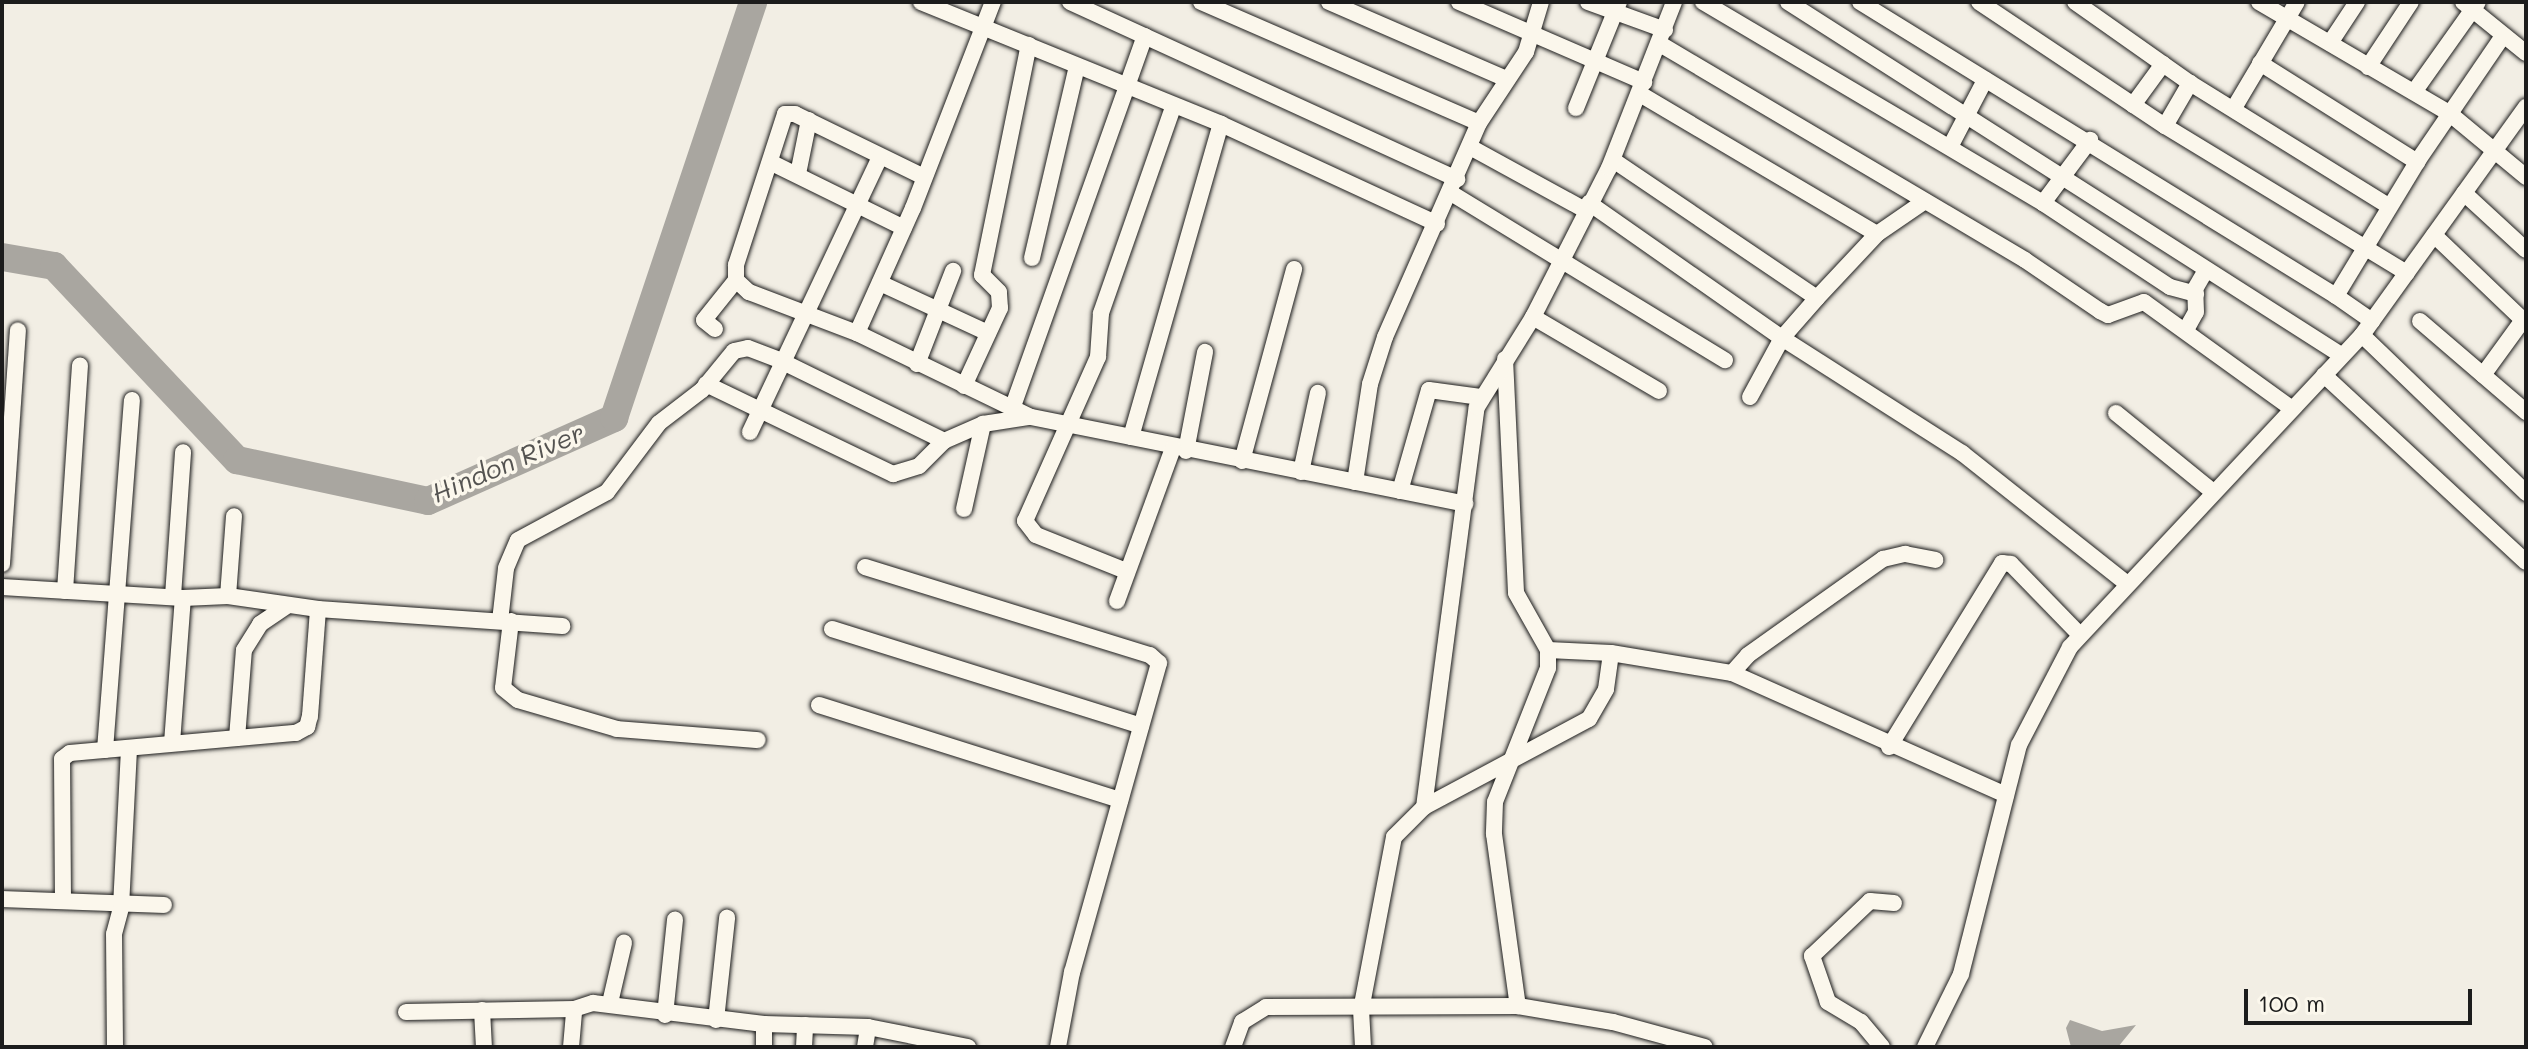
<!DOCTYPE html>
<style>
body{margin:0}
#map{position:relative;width:2528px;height:1049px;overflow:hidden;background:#f2eee4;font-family:Mali,sans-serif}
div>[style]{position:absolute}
.water>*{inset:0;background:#a9a6a0}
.river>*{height:28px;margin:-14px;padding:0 14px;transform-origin:14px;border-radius:14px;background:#a9a6a0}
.roads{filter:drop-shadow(0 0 2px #1c1c1c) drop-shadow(0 0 2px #1c1c1c)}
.street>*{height:16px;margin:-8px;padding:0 8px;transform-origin:8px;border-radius:8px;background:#fbf7ec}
span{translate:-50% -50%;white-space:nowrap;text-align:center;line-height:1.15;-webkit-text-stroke:7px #fbf7ec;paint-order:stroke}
.water-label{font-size:26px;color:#545351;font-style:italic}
.frame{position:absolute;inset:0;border:4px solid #1c1c1c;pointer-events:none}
.scale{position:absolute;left:2244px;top:989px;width:228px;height:36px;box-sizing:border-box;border:4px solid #1c1c1c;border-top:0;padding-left:10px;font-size:24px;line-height:28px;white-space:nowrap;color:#1c1c1c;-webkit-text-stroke:6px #fbf7ec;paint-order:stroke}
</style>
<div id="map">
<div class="water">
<div style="clip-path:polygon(2070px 1020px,2102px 1031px,2136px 1025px,2118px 1047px,2071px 1047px,2066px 1028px)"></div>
</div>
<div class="river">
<div style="left:2px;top:257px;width:53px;rotate:9.8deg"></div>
<div style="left:54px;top:266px;width:267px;rotate:46.7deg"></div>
<div style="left:237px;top:460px;width:195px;rotate:12.1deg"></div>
<div style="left:428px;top:501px;width:204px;rotate:-24deg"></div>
<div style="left:614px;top:418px;width:439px;rotate:-71.5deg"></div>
</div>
<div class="roads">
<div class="street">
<div style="left:921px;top:2px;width:324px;rotate:22.1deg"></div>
<div style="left:1221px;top:124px;width:238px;rotate:24.8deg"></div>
<div style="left:1070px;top:2px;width:426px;rotate:24.6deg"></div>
<div style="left:1201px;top:2px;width:303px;rotate:23.5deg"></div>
<div style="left:1329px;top:2px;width:193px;rotate:23.5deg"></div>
<div style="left:1459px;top:2px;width:202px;rotate:23.4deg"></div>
<div style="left:1588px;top:2px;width:82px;rotate:20deg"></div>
<div style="left:1703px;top:2px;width:395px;rotate:30.6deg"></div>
<div style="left:2043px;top:203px;width:152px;rotate:33.5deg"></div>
<div style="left:2170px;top:287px;width:27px;rotate:15deg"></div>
<div style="left:1788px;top:2px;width:656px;rotate:32.55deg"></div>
<div style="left:1860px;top:2px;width:559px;rotate:31.7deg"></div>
<div style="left:2336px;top:296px;width:157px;rotate:-58.8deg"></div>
<div style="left:2417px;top:162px;width:153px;rotate:-55.7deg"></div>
<div style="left:1979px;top:2px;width:224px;rotate:33.7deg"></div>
<div style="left:2165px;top:126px;width:283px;rotate:31.3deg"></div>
<div style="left:2075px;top:2px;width:141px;rotate:35.2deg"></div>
<div style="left:2190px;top:83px;width:233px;rotate:31.8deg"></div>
<div style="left:2259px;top:2px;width:220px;rotate:30.3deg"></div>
<div style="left:2449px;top:113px;width:100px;rotate:39.7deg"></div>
<div style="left:2463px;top:2px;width:81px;rotate:39deg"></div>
<div style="left:2330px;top:43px;width:49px;rotate:-56.6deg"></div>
<div style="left:1660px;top:44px;width:424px;rotate:30.6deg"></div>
<div style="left:2025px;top:260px;width:91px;rotate:34.2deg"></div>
<div style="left:2100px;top:311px;width:9px;rotate:27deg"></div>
<div style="left:2108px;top:315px;width:38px;rotate:-20deg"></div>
<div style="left:2144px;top:302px;width:181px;rotate:35.8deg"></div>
<div style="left:2260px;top:63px;width:186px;rotate:32.2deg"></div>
<div style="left:2368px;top:67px;width:78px;rotate:-56.5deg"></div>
<div style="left:2414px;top:92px;width:110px;rotate:-54.6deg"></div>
<div style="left:1640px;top:94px;width:275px;rotate:30.6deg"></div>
<div style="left:2133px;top:105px;width:51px;rotate:-53.8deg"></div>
<div style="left:1576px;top:108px;width:114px;rotate:-67.9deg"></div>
<div style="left:2234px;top:108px;width:123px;rotate:-59.3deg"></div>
<div style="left:2165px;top:126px;width:50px;rotate:-59.8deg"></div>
<div style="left:1470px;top:147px;width:131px;rotate:28.7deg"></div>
<div style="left:1950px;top:147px;width:76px;rotate:-62.4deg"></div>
<div style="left:1613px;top:160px;width:246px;rotate:34.1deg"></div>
<div style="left:772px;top:163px;width:147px;rotate:26.2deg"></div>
<div style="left:798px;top:174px;width:55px;rotate:-78.5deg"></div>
<div style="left:922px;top:176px;width:141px;rotate:-154deg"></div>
<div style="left:795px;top:114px;width:10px;rotate:180deg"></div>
<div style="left:785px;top:114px;width:159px;rotate:108deg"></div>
<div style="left:736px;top:265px;width:15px;rotate:90deg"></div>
<div style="left:736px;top:280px;width:18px;rotate:43deg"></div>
<div style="left:749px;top:292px;width:116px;rotate:20.8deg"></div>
<div style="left:857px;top:333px;width:193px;rotate:25.8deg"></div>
<div style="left:1031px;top:417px;width:443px;rotate:11.3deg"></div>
<div style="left:1451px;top:193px;width:321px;rotate:31.4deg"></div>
<div style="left:2464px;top:193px;width:84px;rotate:42.6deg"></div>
<div style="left:1589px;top:203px;width:236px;rotate:35deg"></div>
<div style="left:1782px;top:338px;width:214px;rotate:32.6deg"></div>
<div style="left:1962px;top:453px;width:209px;rotate:38.4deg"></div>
<div style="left:2043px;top:203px;width:79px;rotate:-53.3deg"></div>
<div style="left:2434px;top:235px;width:127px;rotate:43.7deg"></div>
<div style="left:1032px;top:258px;width:197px;rotate:-76.8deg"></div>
<div style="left:880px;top:283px;width:119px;rotate:24.8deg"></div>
<div style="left:2336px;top:296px;width:44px;rotate:34.8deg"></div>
<div style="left:1533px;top:317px;width:146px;rotate:30.4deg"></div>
<div style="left:2420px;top:321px;width:140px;rotate:40.6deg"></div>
<div style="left:2187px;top:328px;width:18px;rotate:-61deg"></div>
<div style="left:2196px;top:312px;width:23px;rotate:-92deg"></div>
<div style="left:2195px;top:289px;width:22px;rotate:-60deg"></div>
<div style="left:715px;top:329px;width:14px;rotate:-141deg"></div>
<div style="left:704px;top:320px;width:51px;rotate:-51.3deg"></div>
<div style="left:857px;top:333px;width:137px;rotate:-65.9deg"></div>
<div style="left:913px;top:208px;width:221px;rotate:-68.8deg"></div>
<div style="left:2362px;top:335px;width:228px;rotate:43.9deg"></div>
<div style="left:1505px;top:359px;width:234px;rotate:87.3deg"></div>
<div style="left:1516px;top:593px;width:65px;rotate:60.7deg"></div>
<div style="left:1548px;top:650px;width:18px;rotate:90deg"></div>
<div style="left:1548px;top:668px;width:144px;rotate:111.6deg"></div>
<div style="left:1495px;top:802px;width:32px;rotate:92deg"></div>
<div style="left:1494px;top:834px;width:174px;rotate:82.1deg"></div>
<div style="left:917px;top:364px;width:100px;rotate:-68.8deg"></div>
<div style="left:2324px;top:375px;width:275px;rotate:42.8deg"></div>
<div style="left:2483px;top:375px;width:68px;rotate:-54deg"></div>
<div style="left:706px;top:384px;width:208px;rotate:25.7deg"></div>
<div style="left:893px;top:474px;width:27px;rotate:-17deg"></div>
<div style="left:919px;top:466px;width:35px;rotate:-45deg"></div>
<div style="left:944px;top:441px;width:43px;rotate:-23.6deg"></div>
<div style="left:983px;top:424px;width:47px;rotate:-8.7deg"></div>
<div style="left:964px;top:386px;width:86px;rotate:-65.2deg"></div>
<div style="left:1000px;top:308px;width:16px;rotate:-94deg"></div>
<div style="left:999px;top:292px;width:24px;rotate:-135deg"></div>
<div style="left:982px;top:275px;width:235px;rotate:-78.5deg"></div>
<div style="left:1750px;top:397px;width:67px;rotate:-61.5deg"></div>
<div style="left:1782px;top:338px;width:53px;rotate:-48.8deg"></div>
<div style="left:1817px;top:298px;width:88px;rotate:-46.8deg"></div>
<div style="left:1877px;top:234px;width:58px;rotate:-34.5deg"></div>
<div style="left:1012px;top:409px;width:396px;rotate:-70.4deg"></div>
<div style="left:2116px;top:413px;width:124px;rotate:39.1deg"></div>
<div style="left:750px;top:432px;width:304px;rotate:-64.7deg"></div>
<div style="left:1131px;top:437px;width:326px;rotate:-74deg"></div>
<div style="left:1186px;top:451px;width:101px;rotate:-79.1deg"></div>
<div style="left:1242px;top:461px;width:199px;rotate:-74.8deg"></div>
<div style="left:1301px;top:472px;width:81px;rotate:-77.9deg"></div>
<div style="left:1355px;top:482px;width:99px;rotate:-81.3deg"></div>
<div style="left:1370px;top:384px;width:49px;rotate:-72.3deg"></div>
<div style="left:1385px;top:337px;width:234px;rotate:-66.3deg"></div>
<div style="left:1479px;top:123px;width:85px;rotate:-56.5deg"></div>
<div style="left:1526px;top:52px;width:52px;rotate:-73.3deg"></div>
<div style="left:1400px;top:491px;width:105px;rotate:-74deg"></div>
<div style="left:1429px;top:390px;width:52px;rotate:7.7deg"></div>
<div style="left:964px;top:509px;width:87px;rotate:-77.4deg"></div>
<div style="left:2px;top:564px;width:234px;rotate:-86.1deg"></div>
<div style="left:865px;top:567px;width:298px;rotate:17.2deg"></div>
<div style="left:1150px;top:655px;width:12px;rotate:42deg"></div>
<div style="left:1159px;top:663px;width:321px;rotate:105.7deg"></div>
<div style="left:1072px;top:972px;width:76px;rotate:100.6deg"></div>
<div style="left:1126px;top:571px;width:97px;rotate:-158.2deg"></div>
<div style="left:1036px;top:535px;width:18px;rotate:-128deg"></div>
<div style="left:1025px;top:521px;width:180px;rotate:-66deg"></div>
<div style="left:1098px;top:357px;width:44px;rotate:-86.1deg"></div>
<div style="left:1101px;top:313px;width:218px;rotate:-70.7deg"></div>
<div style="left:2px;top:587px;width:181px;rotate:3.5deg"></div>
<div style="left:183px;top:598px;width:45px;rotate:-2.5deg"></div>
<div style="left:228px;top:596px;width:91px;rotate:8.2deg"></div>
<div style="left:318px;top:609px;width:245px;rotate:4deg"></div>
<div style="left:65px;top:591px;width:226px;rotate:-86.2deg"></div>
<div style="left:173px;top:596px;width:144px;rotate:-86deg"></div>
<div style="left:228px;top:596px;width:80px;rotate:-85.7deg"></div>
<div style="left:1117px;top:601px;width:163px;rotate:-69.9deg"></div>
<div style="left:500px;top:621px;width:53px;rotate:-83.5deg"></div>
<div style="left:506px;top:568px;width:30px;rotate:-67deg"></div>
<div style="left:518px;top:540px;width:101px;rotate:-28.3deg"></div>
<div style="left:607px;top:492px;width:86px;rotate:-53deg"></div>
<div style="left:659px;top:423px;width:54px;rotate:-37.5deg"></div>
<div style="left:702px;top:390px;width:50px;rotate:-50.6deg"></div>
<div style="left:734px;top:351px;width:14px;rotate:-12deg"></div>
<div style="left:748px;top:348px;width:33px;rotate:21deg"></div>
<div style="left:779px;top:360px;width:184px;rotate:26.1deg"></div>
<div style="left:511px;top:621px;width:67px;rotate:96.8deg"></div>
<div style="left:503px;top:688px;width:19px;rotate:39deg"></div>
<div style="left:518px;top:700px;width:103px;rotate:16.3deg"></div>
<div style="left:617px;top:729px;width:141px;rotate:4.5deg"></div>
<div style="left:832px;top:629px;width:324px;rotate:17.4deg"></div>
<div style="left:1548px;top:650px;width:63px;rotate:2.7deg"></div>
<div style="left:1611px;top:653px;width:123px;rotate:9.4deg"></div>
<div style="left:1732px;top:673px;width:300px;rotate:24deg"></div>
<div style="left:1732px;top:673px;width:24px;rotate:-48deg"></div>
<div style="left:1748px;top:655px;width:166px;rotate:-35.4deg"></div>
<div style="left:1883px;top:559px;width:23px;rotate:-13deg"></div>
<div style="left:1905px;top:554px;width:31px;rotate:11deg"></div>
<div style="left:819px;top:705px;width:316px;rotate:17.5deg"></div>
<div style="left:237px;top:738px;width:88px;rotate:-85.5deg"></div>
<div style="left:244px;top:650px;width:31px;rotate:-58deg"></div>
<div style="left:260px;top:624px;width:32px;rotate:-34deg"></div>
<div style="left:172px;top:743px;width:145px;rotate:-85.7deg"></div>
<div style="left:1889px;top:747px;width:216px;rotate:-58.4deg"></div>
<div style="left:2002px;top:563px;width:9px;rotate:6deg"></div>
<div style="left:2011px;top:564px;width:99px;rotate:45.8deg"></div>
<div style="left:105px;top:750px;width:351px;rotate:-85.6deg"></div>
<div style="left:1424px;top:807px;width:403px;rotate:-82.5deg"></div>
<div style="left:1477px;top:407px;width:106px;rotate:-58.1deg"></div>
<div style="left:1533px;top:317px;width:167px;rotate:-63deg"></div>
<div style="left:1609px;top:168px;width:178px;rotate:-68.6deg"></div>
<div style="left:2px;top:899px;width:162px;rotate:2.1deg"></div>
<div style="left:63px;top:901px;width:142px;rotate:-90.4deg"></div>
<div style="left:62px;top:759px;width:10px;rotate:-37deg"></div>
<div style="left:70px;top:753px;width:227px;rotate:-5.1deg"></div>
<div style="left:296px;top:733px;width:13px;rotate:-29deg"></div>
<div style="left:307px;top:727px;width:11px;rotate:-75deg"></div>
<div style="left:310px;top:716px;width:107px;rotate:-85.7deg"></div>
<div style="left:610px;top:1003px;width:62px;rotate:-76.9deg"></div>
<div style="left:482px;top:1010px;width:37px;rotate:87deg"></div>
<div style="left:406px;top:1012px;width:168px;rotate:-1deg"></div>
<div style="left:665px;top:1015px;width:96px;rotate:-84deg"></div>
<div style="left:716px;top:1020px;width:103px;rotate:-83.8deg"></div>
<div style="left:764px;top:1024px;width:23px;rotate:90deg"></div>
<div style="left:115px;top:1047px;width:113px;rotate:-90.5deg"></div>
<div style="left:114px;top:934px;width:28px;rotate:-75deg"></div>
<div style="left:121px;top:907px;width:158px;rotate:-87.1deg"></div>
<div style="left:571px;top:1047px;width:38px;rotate:-85deg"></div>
<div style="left:574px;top:1009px;width:20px;rotate:-18deg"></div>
<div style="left:593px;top:1003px;width:172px;rotate:7deg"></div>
<div style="left:764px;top:1024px;width:104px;rotate:1.7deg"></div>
<div style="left:868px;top:1027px;width:102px;rotate:11.3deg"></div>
<div style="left:804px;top:1047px;width:22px;rotate:-87deg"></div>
<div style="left:865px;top:1047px;width:20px;rotate:-81deg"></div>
<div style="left:1233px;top:1047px;width:27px;rotate:-70deg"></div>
<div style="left:1242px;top:1022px;width:28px;rotate:-32deg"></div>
<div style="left:1266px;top:1007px;width:252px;rotate:-0.2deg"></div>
<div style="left:1518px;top:1006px;width:96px;rotate:9.6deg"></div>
<div style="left:1613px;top:1022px;width:95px;rotate:15.2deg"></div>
<div style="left:1363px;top:1047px;width:37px;rotate:-93deg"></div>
<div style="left:1361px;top:1010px;width:176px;rotate:-79.2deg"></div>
<div style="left:1394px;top:837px;width:42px;rotate:-45deg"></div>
<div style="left:1424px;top:807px;width:187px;rotate:-28.1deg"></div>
<div style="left:1589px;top:719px;width:34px;rotate:-60deg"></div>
<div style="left:1606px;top:689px;width:36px;rotate:-82deg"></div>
<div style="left:1882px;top:1047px;width:33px;rotate:-130deg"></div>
<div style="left:1861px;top:1022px;width:39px;rotate:-149deg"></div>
<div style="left:1828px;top:1002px;width:49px;rotate:-109.2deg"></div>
<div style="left:1812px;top:956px;width:80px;rotate:-43.5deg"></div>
<div style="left:1870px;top:901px;width:24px;rotate:5deg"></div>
<div style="left:1925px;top:1047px;width:81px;rotate:-63.7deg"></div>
<div style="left:1961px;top:974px;width:236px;rotate:-75.8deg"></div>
<div style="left:2019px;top:745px;width:110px;rotate:-62.5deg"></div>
<div style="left:2070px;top:647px;width:427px;rotate:-46.9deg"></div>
<div style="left:2362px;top:335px;width:281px;rotate:-54.3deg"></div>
</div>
</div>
<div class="water-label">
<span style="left:508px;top:463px;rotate:-23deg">Hindon River</span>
</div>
<div class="frame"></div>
<div class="scale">100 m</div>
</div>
